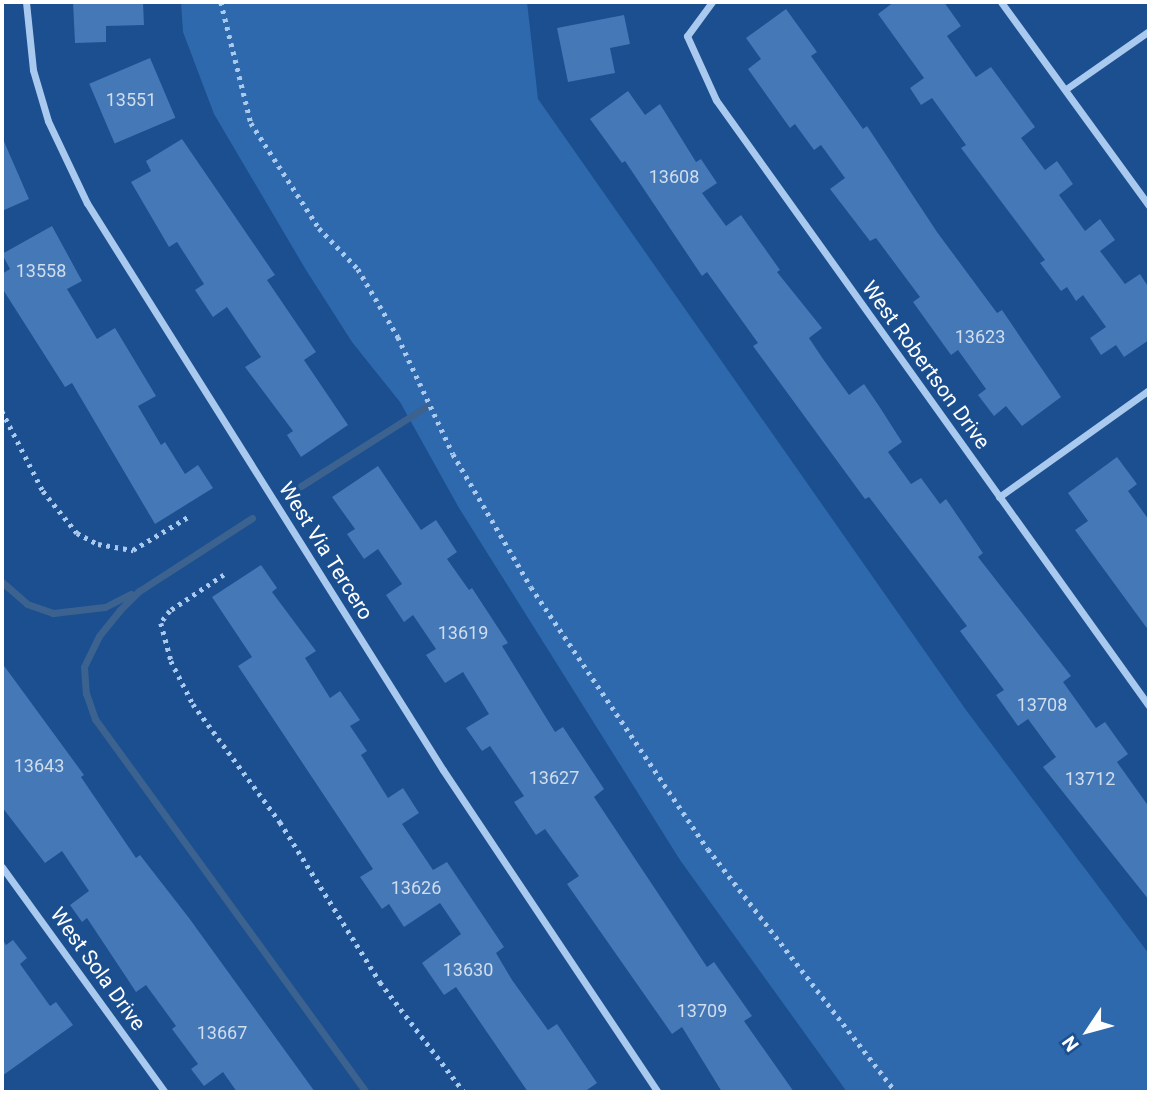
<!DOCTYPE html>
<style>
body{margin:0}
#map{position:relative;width:1151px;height:1094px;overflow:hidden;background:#1b4f8f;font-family:Roboto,sans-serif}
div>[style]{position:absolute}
.green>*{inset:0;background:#2e69ad}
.stream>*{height:7px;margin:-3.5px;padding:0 3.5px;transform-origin:3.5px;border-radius:3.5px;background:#3c6290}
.building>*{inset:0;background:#4478b7;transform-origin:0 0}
.path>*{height:4.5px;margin-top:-2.25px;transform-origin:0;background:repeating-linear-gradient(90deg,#a9c9ee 0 3.5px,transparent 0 8.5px)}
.street>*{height:7px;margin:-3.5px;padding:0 3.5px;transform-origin:3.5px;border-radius:3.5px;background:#a9c9ee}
span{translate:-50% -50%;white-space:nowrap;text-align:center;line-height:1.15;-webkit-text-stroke:5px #1b4f8f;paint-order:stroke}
.number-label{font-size:18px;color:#d0dded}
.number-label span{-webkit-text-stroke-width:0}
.street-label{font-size:21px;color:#fff}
.frame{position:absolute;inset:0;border:4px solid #fff;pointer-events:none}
.north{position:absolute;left:1053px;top:996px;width:70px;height:70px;-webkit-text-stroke:5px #1b4f8f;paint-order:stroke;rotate:234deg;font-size:19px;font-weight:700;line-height:28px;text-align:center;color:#fff}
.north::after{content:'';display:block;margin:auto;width:24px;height:32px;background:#fff;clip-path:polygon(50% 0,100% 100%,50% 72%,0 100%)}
</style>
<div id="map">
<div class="green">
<div style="clip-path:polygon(181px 2px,527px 2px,538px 99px,966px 710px,1149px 954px,1149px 1092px,847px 1092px,680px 860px,459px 508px,400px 402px,352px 342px,306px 270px,214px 114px,183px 32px)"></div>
</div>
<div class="stream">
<div style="left:301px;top:486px;width:149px;rotate:-32.4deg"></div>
<div style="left:252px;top:518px;width:135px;rotate:147.1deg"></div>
<div style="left:139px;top:591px;width:27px;rotate:135deg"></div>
<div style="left:120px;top:610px;width:33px;rotate:129deg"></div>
<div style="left:99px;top:636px;width:34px;rotate:116deg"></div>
<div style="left:84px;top:667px;width:26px;rotate:86deg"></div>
<div style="left:86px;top:693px;width:28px;rotate:71deg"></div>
<div style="left:95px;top:719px;width:461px;rotate:54deg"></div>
<div style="left:2px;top:582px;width:33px;rotate:41deg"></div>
<div style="left:27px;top:604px;width:28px;rotate:19deg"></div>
<div style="left:53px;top:613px;width:52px;rotate:-6.6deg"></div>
<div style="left:105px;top:607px;width:29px;rotate:-27deg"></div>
</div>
<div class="building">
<div style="clip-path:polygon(73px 2px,143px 2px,144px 25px,106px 26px,106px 42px,75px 43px)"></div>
<div style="clip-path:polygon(894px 2px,944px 2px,961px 26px,947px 36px,976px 77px,991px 67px,1035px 127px,1021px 138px,1045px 170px,1057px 161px,1073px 184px,1059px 195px,1085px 231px,1100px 219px,1115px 240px,1100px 251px,1125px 284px,1140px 274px,1149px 288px,1149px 340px,1124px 357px,1116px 345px,1101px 355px,1090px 338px,1106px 327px,1083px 295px,1076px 301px,1067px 287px,1061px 291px,1040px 263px,1045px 260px,961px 148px,966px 145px,932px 98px,921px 105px,910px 88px,924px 78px,878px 14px)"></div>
<div style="clip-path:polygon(786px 9px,817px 52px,811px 56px,863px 129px,867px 126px,937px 232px,997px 313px,1002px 310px,1061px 397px,1022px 426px,1006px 406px,994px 416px,978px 395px,986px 389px,958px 350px,951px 355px,913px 302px,920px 297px,876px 238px,870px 241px,830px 189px,845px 178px,821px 145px,814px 150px,795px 124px,790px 128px,748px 69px,761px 59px,746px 38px)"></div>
<div style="clip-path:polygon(624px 15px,630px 44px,610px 48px,615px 73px,568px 82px,557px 28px)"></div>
<div style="left:150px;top:58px;width:65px;height:66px;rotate:67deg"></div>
<div style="clip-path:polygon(628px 91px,645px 115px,660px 104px,696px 162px,701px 159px,717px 183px,702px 193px,726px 226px,741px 215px,780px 270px,777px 272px,822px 328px,809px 338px,823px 359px,849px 395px,864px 384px,879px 406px,902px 442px,888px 452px,911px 484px,921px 478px,940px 504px,946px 499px,983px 553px,978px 557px,1071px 676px,1063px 682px,1096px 728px,1105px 722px,1128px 754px,1117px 762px,1149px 807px,1149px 900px,1043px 767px,1056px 757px,1028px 719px,1018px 726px,996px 695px,1004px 690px,960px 631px,967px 626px,869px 497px,865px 499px,753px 346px,758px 343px,707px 272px,702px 276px,625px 161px,622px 163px,590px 119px)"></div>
<div style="clip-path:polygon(2px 137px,29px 199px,2px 211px)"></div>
<div style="clip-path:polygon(182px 139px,275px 275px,267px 280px,316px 352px,304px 360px,348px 425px,301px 457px,287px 435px,293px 431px,245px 367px,261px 357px,227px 307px,213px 317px,195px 290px,204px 284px,177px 242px,169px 247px,131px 182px,151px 171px,146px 161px)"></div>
<div style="clip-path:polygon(52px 226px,82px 281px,67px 289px,97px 339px,115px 328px,156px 396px,138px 406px,161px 445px,165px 442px,185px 474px,198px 465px,213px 488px,155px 524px,72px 383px,65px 387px,2px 288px,2px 274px,10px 269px,2px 254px)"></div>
<div style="clip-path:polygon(1117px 457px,1137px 484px,1128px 491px,1149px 520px,1149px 631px,1075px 530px,1088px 521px,1068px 493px)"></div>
<div style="clip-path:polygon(378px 466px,421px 530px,436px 520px,457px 552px,447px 559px,469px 590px,472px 588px,508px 643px,502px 646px,555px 732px,563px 727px,604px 789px,594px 797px,707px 967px,714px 962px,752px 1016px,744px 1021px,794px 1092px,722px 1092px,682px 1027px,672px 1034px,567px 884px,579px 876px,545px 829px,536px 835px,514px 802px,524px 796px,490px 746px,482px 751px,466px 728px,489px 714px,463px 672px,445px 683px,426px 655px,436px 649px,413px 615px,404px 622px,386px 595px,402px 584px,378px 549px,364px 559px,347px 534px,355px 529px,332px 497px)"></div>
<div style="clip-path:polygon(261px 565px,277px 588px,272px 592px,316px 651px,305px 658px,330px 698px,340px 691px,360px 720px,350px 726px,367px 751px,361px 755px,388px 798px,403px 788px,419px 813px,402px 824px,433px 870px,447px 862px,504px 947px,496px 953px,512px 980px,548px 1030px,557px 1024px,597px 1083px,584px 1092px,528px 1092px,456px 987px,444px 995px,422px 963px,461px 934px,440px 903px,404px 927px,389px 904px,382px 909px,360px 877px,373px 869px,238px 666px,252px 657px,212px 597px)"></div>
<div style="clip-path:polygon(2px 663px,84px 775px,81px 777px,136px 858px,140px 855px,189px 918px,315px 1092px,237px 1092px,223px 1072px,204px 1086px,191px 1069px,198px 1064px,172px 1029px,176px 1026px,146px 985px,136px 992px,87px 918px,82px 922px,70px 905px,89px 891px,62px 851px,45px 863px,2px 807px)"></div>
<div style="clip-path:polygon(2px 939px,6px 945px,13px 940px,27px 958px,20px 964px,50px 1006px,56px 1002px,73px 1025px,2px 1076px)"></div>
</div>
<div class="path">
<div style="left:221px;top:2px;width:125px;rotate:76.1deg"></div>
<div style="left:251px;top:123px;width:125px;rotate:57.1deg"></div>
<div style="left:319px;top:228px;width:57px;rotate:46.4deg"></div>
<div style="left:358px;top:269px;width:79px;rotate:59.5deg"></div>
<div style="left:398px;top:337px;width:129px;rotate:64.8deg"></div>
<div style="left:453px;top:454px;width:154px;rotate:59.6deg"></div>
<div style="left:531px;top:587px;width:316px;rotate:56deg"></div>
<div style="left:708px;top:849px;width:307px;rotate:52.3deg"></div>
<div style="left:2px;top:411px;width:90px;rotate:62.9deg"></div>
<div style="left:43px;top:491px;width:54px;rotate:51deg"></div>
<div style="left:77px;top:533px;width:24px;rotate:28deg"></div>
<div style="left:98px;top:544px;width:36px;rotate:10deg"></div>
<div style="left:133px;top:550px;width:64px;rotate:-31deg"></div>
<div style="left:224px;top:575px;width:65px;rotate:146.3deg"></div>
<div style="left:170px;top:611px;width:15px;rotate:127deg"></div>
<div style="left:161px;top:623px;width:39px;rotate:75deg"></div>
<div style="left:171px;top:661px;width:48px;rotate:62.9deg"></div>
<div style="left:193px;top:704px;width:147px;rotate:53.6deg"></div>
<div style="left:280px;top:822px;width:189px;rotate:58deg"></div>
<div style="left:380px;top:982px;width:138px;rotate:52.6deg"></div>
</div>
<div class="street">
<div style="left:26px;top:2px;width:68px;rotate:84.1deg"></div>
<div style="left:33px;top:70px;width:53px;rotate:73.6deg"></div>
<div style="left:48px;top:121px;width:91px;rotate:64.6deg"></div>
<div style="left:87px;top:203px;width:669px;rotate:57.88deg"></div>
<div style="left:443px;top:770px;width:387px;rotate:56.3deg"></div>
<div style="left:712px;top:2px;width:42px;rotate:126.3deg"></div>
<div style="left:687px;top:36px;width:70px;rotate:65.6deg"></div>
<div style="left:716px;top:100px;width:745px;rotate:54.45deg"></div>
<div style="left:1001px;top:2px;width:252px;rotate:54deg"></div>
<div style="left:1066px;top:89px;width:101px;rotate:-34.9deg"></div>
<div style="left:999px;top:497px;width:184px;rotate:-35.5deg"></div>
<div style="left:2px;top:867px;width:278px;rotate:54.1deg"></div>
</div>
<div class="number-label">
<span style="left:131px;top:100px">13551</span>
<span style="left:674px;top:177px">13608</span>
<span style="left:41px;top:271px">13558</span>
<span style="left:980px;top:337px">13623</span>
<span style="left:463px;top:633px">13619</span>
<span style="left:1042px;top:705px">13708</span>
<span style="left:39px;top:766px">13643</span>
<span style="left:554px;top:778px">13627</span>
<span style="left:1090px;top:779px">13712</span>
<span style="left:416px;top:888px">13626</span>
<span style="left:468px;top:970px">13630</span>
<span style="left:702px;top:1011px">13709</span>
<span style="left:222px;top:1033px">13667</span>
</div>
<div class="street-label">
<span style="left:926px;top:365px;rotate:54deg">West Robertson Drive</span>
<span style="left:326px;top:551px;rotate:58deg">West Via Tercero</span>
<span style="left:98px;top:969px;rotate:54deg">West Sola Drive</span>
</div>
<div class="frame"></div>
<div class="north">N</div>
</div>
